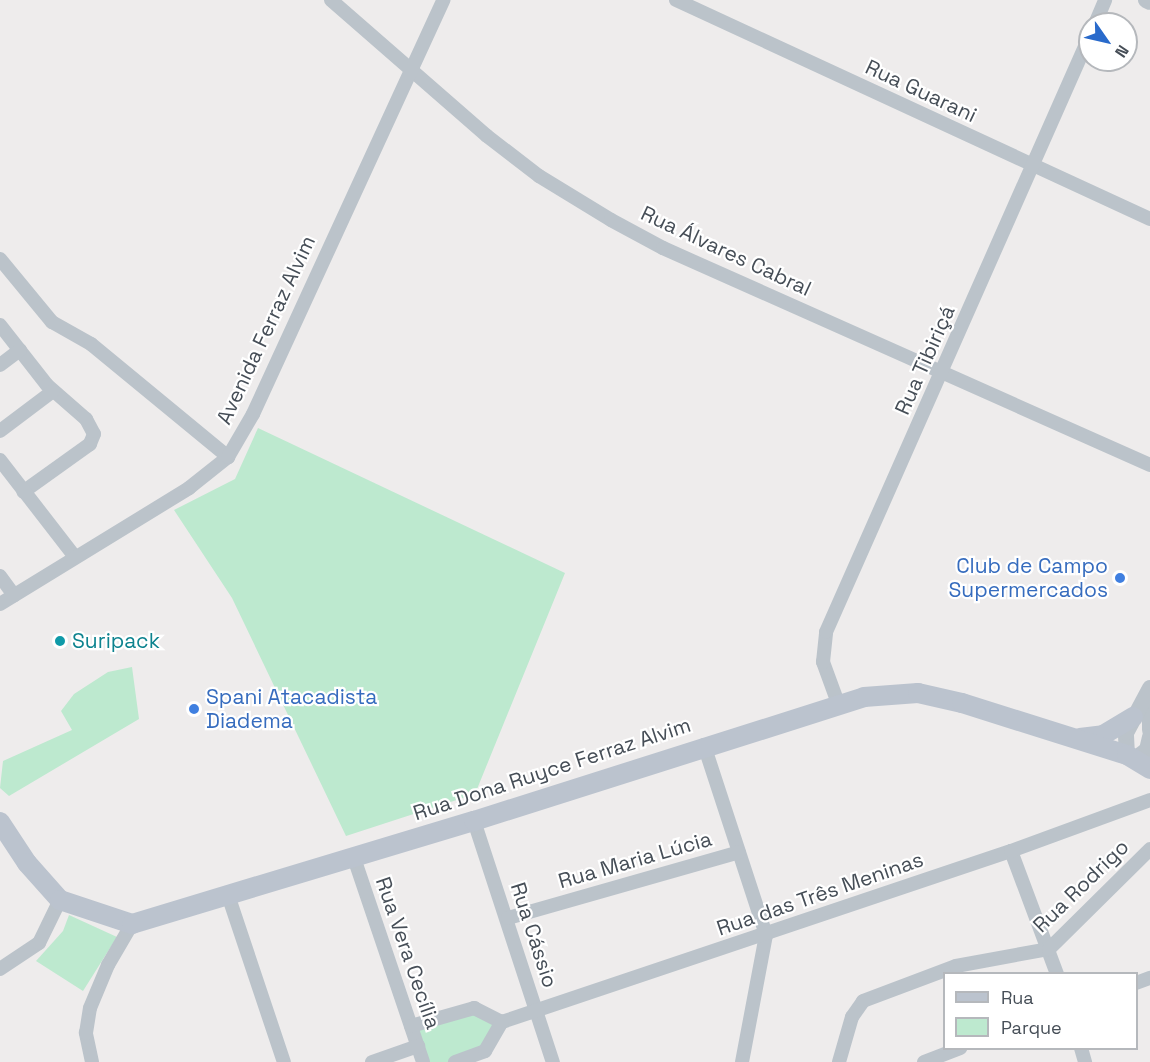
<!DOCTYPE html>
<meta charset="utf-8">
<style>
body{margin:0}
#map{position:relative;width:1150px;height:1062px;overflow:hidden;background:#eeecec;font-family:"Space Grotesk",sans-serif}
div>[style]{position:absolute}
.green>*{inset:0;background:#bde9cf}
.minor>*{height:14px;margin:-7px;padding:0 7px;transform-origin:7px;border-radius:7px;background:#bbc3ca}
.tertiary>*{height:16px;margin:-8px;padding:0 8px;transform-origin:8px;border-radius:8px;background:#bbc3ca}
.secondary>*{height:20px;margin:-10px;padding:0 10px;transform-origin:10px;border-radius:10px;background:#bbc3ce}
.dots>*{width:16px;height:16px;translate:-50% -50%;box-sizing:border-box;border:3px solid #fff;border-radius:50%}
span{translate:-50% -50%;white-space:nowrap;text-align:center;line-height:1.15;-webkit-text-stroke:4.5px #fff;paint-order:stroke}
.street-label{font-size:21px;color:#464e57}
.shop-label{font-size:21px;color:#366cbe}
.right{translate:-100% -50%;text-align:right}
.left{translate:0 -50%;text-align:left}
.culture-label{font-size:21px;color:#0d838f}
.legend{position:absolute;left:943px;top:972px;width:195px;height:78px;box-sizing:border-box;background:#fff;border:2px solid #b5b8bc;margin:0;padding:8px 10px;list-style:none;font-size:18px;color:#464e57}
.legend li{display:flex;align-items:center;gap:12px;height:30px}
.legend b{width:30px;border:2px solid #b5b8bc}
.north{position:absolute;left:1078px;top:12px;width:60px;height:60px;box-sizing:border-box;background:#fff;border:2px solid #b5b8bc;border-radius:50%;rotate:124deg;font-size:16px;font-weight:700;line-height:24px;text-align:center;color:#464e57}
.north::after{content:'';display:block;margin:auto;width:21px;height:27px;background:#296acb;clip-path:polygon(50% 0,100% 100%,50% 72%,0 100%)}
</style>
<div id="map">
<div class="green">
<div style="clip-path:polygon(258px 428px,565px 573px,475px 794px,346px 836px,232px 598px,174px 510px,235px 479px)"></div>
<div style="clip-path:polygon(132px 667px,139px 719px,9px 796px,0 788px,3px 761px,72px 730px,61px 711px,74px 694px,108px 672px)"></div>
<div style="clip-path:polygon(69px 915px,117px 937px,83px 991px,36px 961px,63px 931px)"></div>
<div style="clip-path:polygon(471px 1009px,502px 1022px,489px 1047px,455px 1062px,423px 1062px,411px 1026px)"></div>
</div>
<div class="minor">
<div style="left:331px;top:0;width:207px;rotate:41.1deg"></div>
<div style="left:487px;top:136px;width:66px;rotate:37.6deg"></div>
<div style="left:539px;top:176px;width:84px;rotate:31.4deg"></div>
<div style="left:611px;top:220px;width:59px;rotate:28.3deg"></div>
<div style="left:663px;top:248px;width:533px;rotate:24.02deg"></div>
<div style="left:676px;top:0;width:522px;rotate:24.8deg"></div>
<div style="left:1095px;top:24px;width:26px;rotate:-67deg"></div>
<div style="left:0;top:259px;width:82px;rotate:50.5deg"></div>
<div style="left:52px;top:322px;width:45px;rotate:29.4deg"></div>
<div style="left:91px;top:344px;width:178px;rotate:39.5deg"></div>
<div style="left:0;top:325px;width:76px;rotate:51.9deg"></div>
<div style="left:47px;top:385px;width:52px;rotate:41.1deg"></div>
<div style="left:86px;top:419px;width:17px;rotate:62deg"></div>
<div style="left:94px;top:434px;width:11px;rotate:112deg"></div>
<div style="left:90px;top:444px;width:82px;rotate:144.4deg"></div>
<div style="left:0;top:365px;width:25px;rotate:-37deg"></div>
<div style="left:0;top:431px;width:66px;rotate:-37deg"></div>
<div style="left:0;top:460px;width:123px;rotate:52.3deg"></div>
<div style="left:0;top:576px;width:24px;rotate:54deg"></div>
<div style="left:0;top:604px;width:222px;rotate:-31.5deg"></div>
<div style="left:189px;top:488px;width:50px;rotate:-38.5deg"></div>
<div style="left:228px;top:457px;width:50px;rotate:-59.8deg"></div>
<div style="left:253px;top:414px;width:456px;rotate:-65.3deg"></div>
<div style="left:838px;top:703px;width:44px;rotate:-110.1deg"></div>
<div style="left:823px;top:662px;width:30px;rotate:-84deg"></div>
<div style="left:826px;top:632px;width:653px;rotate:-66.14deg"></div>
<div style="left:704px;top:745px;width:200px;rotate:71.9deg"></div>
<div style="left:766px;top:935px;width:129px;rotate:100.7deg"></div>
<div style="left:474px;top:821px;width:254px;rotate:71.9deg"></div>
<div style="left:1011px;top:851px;width:131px;rotate:69.5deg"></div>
<div style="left:354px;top:858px;width:215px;rotate:71.3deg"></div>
<div style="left:228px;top:895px;width:176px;rotate:71.5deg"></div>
<div style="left:508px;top:918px;width:240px;rotate:-15.9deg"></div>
<div style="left:0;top:969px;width:47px;rotate:-33.7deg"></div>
<div style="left:39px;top:943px;width:48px;rotate:-64deg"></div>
<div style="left:1136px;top:983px;width:15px;rotate:-20deg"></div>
<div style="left:502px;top:1022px;width:537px;rotate:-18.57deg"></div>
<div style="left:1011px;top:851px;width:148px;rotate:-20.1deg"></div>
<div style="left:411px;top:1026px;width:66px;rotate:-15.9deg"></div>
<div style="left:474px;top:1008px;width:31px;rotate:27deg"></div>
<div style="left:1081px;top:1048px;width:15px;rotate:74deg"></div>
<div style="left:92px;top:1062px;width:30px;rotate:-102deg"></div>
<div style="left:86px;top:1033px;width:25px;rotate:-81deg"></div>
<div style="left:90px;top:1008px;width:47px;rotate:-67.3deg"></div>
<div style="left:108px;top:965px;width:48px;rotate:-59.7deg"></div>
<div style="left:372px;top:1062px;width:49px;rotate:-19.2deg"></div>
<div style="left:455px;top:1062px;width:32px;rotate:-20deg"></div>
<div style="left:485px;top:1051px;width:34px;rotate:-60deg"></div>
<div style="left:839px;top:1062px;width:47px;rotate:-73.9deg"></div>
<div style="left:852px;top:1017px;width:19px;rotate:-55deg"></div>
<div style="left:863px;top:1001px;width:99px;rotate:-20.6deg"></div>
<div style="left:956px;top:966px;width:95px;rotate:-10.4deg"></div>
<div style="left:1049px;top:949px;width:142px;rotate:-44.7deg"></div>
<div style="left:924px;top:1062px;width:39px;rotate:-21deg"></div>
</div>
<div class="tertiary">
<div style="left:1146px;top:0;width:4px;rotate:27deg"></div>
<div style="left:1150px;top:712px;width:18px;rotate:90deg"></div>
<div style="left:1127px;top:755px;width:22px;rotate:-93deg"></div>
<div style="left:1126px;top:733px;width:51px;rotate:-61.9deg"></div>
<div style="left:1135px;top:759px;width:15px;rotate:-37deg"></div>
<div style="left:1147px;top:750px;width:13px;rotate:-77deg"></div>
</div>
<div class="secondary">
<div style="left:1080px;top:738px;width:23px;rotate:-7deg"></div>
<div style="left:1103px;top:735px;width:35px;rotate:-31deg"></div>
<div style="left:0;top:822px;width:49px;rotate:56.6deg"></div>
<div style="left:27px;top:863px;width:50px;rotate:48.3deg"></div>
<div style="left:60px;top:900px;width:76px;rotate:18.4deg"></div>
<div style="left:132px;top:924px;width:357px;rotate:-16.8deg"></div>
<div style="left:474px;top:821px;width:409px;rotate:-17.6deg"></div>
<div style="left:864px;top:697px;width:54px;rotate:-4.2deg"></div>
<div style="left:918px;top:693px;width:45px;rotate:12.8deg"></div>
<div style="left:962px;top:703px;width:173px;rotate:17.5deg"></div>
<div style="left:1127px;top:755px;width:27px;rotate:31deg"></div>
</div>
<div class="dots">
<div style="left:1120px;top:578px;background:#3f7fe0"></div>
<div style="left:60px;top:641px;background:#0f9aa8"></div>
<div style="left:194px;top:709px;background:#3f7fe0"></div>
</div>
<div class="street-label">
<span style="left:921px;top:91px;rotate:25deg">Rua Guarani</span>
<span style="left:726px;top:251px;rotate:25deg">Rua Álvares Cabral</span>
<span style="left:266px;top:330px;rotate:-65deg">Avenida Ferraz Alvim</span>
<span style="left:925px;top:360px;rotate:-66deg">Rua Tibiriçá</span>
<span style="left:552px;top:769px;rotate:-18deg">Rua Dona Ruyce Ferraz Alvim</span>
<span style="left:635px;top:860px;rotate:-16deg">Rua Maria Lúcia</span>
<span style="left:1081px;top:886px;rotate:-44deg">Rua Rodrigo</span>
<span style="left:820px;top:894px;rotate:-19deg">Rua das Três Meninas</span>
<span style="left:534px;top:935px;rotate:72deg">Rua Cássio</span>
<span style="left:408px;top:953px;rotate:71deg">Rua Vera Cecília</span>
</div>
<div class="shop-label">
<span class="right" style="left:1108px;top:578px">Club de Campo<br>Supermercados</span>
<span class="left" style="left:206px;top:709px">Spani Atacadista<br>Diadema</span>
</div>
<div class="culture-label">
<span class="left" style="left:72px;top:641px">Suripack</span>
</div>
<ul class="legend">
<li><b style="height:8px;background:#bbc3ce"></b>Rua</li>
<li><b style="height:16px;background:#bde9cf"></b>Parque</li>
</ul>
<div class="north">N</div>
</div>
